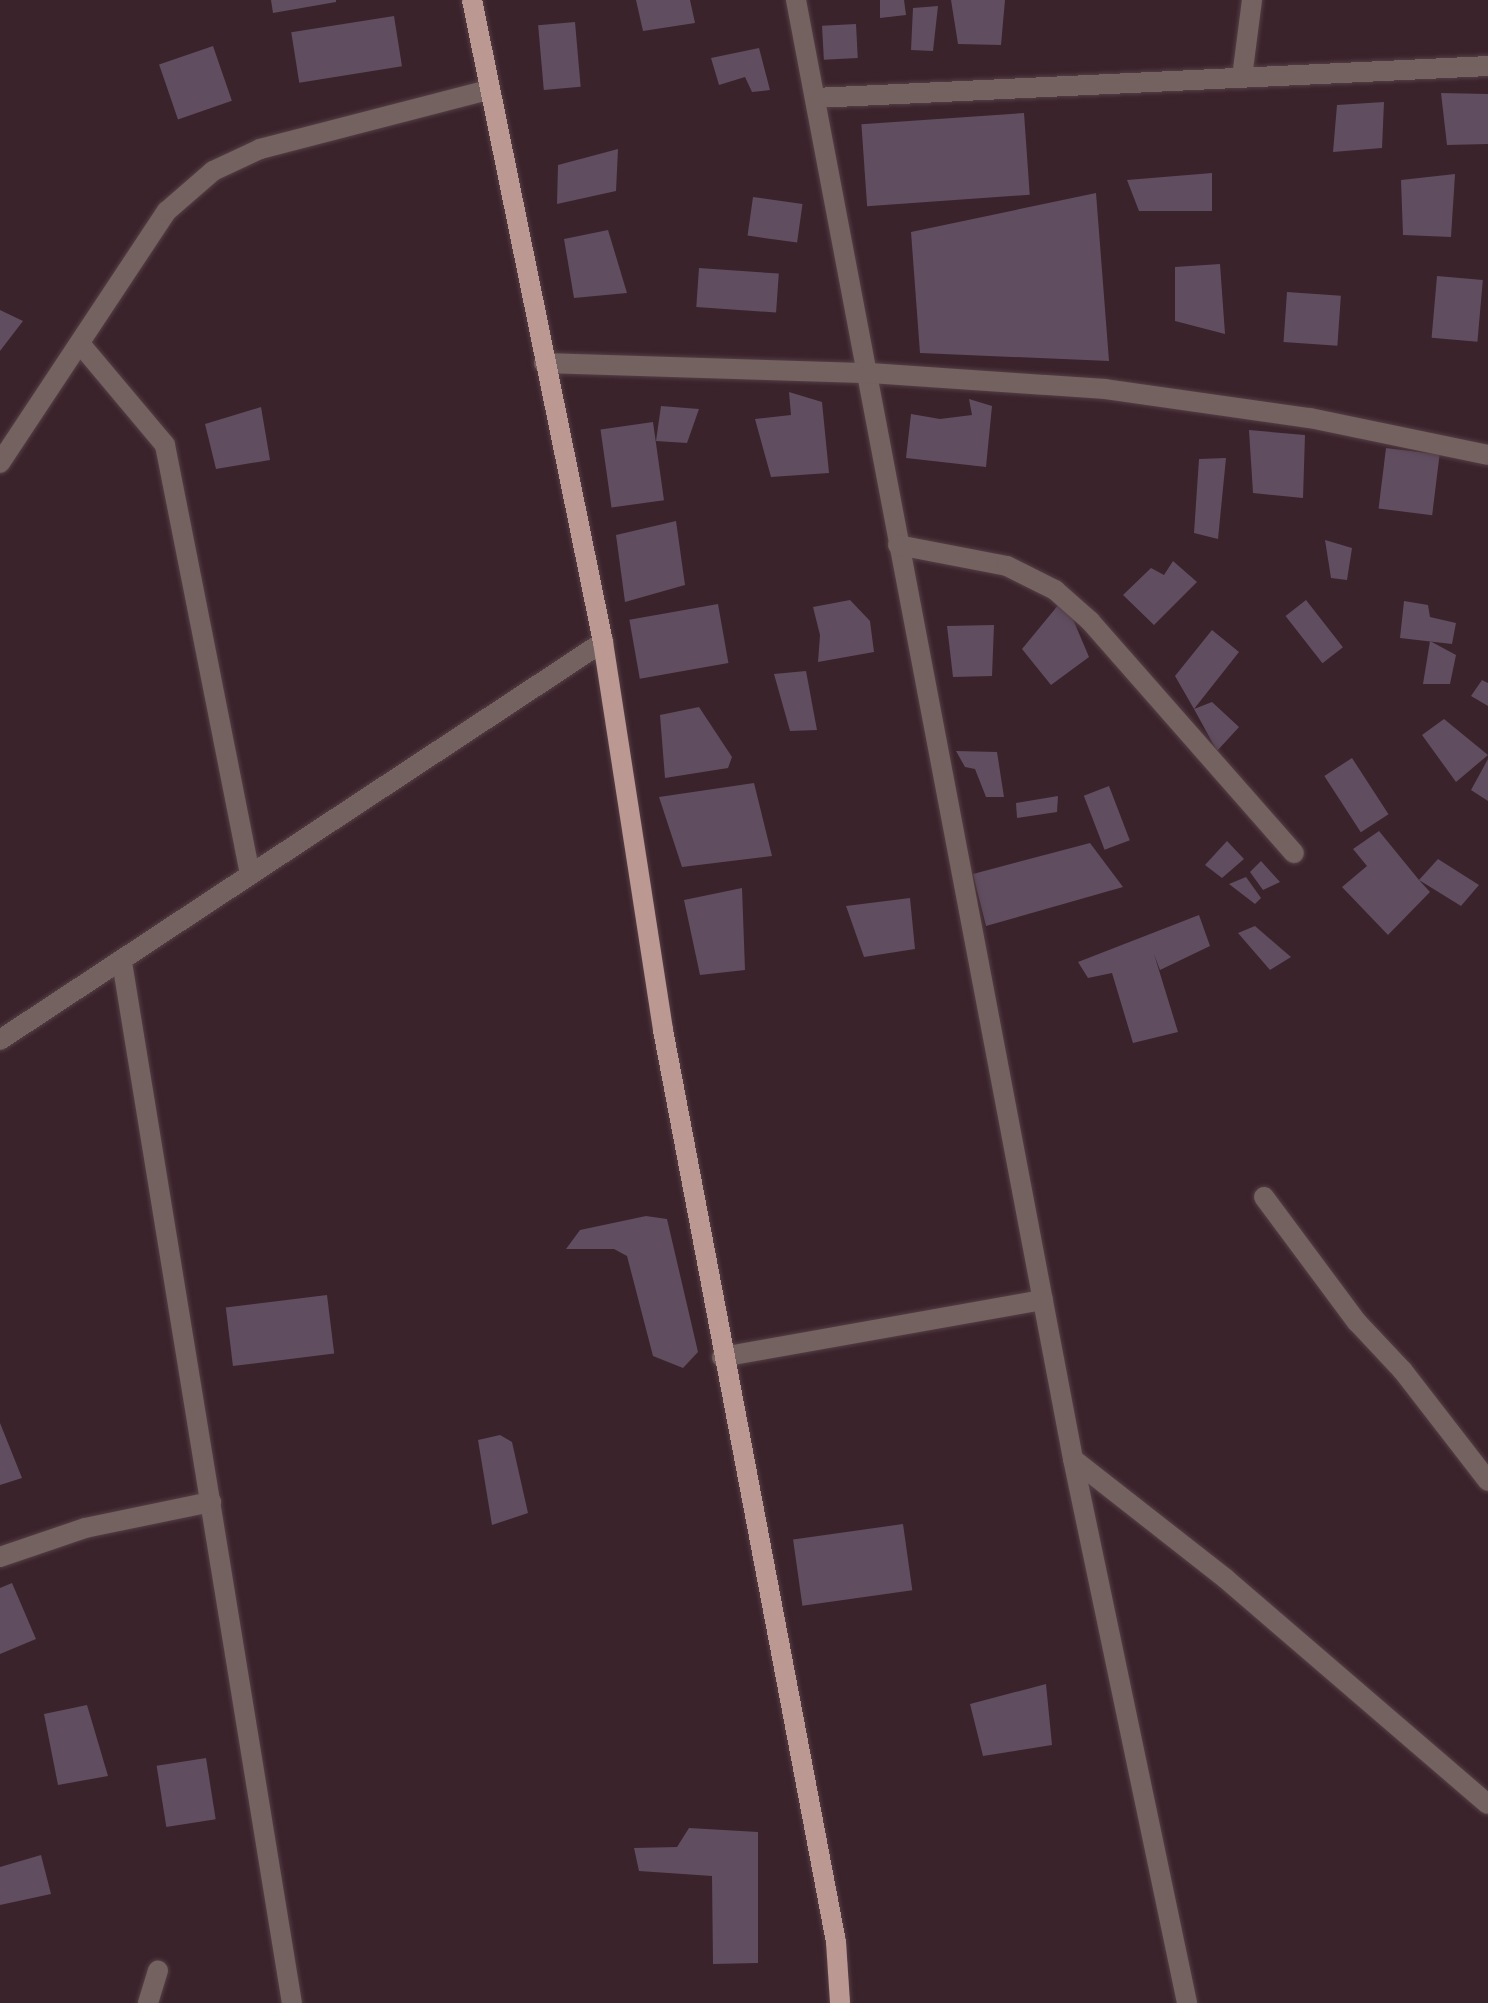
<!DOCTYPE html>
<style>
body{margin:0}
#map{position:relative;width:1488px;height:2003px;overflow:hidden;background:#3b232b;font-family:"Space Grotesk",sans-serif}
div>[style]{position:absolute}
.building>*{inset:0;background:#604d60;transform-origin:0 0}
.roads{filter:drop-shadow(0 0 2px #553e46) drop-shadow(0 0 2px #553e46)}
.minor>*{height:20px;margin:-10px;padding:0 10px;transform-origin:10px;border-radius:10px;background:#73625f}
.primary>*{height:20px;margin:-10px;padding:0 10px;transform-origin:10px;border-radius:10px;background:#bb9891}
span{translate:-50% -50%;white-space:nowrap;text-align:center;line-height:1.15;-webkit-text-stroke:7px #3b232b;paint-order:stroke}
</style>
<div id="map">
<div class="building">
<div style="clip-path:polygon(271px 0,336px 0,336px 2px,273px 13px)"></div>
<div style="clip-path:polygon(636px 0,690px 0,695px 23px,643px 31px)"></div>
<div style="clip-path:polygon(880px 0,904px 0,906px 15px,880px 18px)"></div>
<div style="clip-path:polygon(951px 0,1005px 0,1001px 45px,958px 44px)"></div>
<div style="clip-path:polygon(938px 6px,933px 51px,911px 50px,913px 8px)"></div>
<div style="left:394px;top:16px;width:51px;height:104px;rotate:81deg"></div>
<div style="left:575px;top:22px;width:65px;height:37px;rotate:85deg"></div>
<div style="left:856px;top:24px;width:34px;height:34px;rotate:87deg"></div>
<div style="left:213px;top:46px;width:58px;height:57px;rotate:71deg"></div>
<div style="clip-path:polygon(759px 48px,770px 90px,752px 92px,745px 77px,719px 85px,711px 58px)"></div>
<div style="clip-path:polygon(1441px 93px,1488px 94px,1488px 144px,1447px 145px)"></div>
<div style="clip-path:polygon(1384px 102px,1382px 148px,1333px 152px,1337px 105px)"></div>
<div style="left:1024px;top:113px;width:82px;height:163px;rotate:86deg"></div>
<div style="clip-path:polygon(618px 149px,616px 191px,557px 204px,558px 165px)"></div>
<div style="clip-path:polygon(1212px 173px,1212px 211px,1139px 211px,1127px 180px)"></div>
<div style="clip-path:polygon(1455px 174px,1451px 237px,1403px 235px,1401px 180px)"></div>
<div style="clip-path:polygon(1096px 193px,1109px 361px,920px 353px,911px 232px)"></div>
<div style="left:753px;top:197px;width:50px;height:39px;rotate:8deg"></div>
<div style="clip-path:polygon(608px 230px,627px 293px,574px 298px,564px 239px)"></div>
<div style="clip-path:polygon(1220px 264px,1225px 334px,1175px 321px,1175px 267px)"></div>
<div style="left:699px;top:268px;width:80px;height:39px;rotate:4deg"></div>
<div style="left:1437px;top:276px;width:46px;height:62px;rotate:5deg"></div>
<div style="left:1287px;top:292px;width:54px;height:50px;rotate:4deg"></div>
<div style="clip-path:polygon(0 310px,23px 321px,0 351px)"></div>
<div style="clip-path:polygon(789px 392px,822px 402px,829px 473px,771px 477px,755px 419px,791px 415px)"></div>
<div style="clip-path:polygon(969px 399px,992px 406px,986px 467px,906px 458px,911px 414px,940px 419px,972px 415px)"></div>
<div style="clip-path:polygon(661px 406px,699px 409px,687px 443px,656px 441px)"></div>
<div style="clip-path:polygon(261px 407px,270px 460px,216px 469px,205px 424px)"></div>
<div style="left:653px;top:422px;width:79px;height:53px;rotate:82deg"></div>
<div style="clip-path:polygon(1249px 430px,1305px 435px,1303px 498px,1253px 493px)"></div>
<div style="left:1386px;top:448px;width:54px;height:61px;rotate:7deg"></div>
<div style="clip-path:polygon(1226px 458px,1218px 539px,1194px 533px,1199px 459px)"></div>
<div style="clip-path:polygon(676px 521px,685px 585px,625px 602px,616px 535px)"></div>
<div style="clip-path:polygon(1325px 540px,1352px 548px,1347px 580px,1331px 578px)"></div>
<div style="clip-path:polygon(1173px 561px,1197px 582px,1154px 625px,1123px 595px,1151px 568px,1164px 575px)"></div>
<div style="clip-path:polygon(1064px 598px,1089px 657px,1051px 685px,1022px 649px)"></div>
<div style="clip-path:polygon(850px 600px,870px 621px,874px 652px,818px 662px,820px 635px,813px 607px)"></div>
<div style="left:1306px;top:600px;width:60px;height:26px;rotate:52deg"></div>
<div style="clip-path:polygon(1404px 601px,1428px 605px,1430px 617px,1456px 623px,1452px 644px,1400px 638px)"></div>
<div style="left:718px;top:604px;width:60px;height:90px;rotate:80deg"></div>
<div style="clip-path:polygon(994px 625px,992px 676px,953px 677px,947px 626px)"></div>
<div style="clip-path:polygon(1212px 630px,1239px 652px,1194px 709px,1212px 702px,1239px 727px,1217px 751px,1194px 709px,1175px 676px)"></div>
<div style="clip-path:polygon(1430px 641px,1456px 655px,1450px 684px,1423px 684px)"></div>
<div style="clip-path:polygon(806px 671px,817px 730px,790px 731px,774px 674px)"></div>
<div style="clip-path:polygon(1482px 680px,1488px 683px,1488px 706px,1471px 696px)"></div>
<div style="clip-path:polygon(699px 707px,732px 757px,728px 768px,665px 778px,660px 715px)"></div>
<div style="clip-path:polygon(1444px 719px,1488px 755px,1456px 782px,1422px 735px)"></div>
<div style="clip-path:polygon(956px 751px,997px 752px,1004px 797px,986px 797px,975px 769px,965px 767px)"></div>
<div style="left:1352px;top:758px;width:67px;height:33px;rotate:57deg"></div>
<div style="clip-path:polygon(1488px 759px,1488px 801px,1471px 790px)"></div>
<div style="clip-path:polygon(754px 783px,772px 856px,682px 867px,659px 797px)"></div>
<div style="left:1109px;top:786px;width:58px;height:27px;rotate:69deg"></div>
<div style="clip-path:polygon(1058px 796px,1057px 812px,1017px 818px,1016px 803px)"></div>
<div style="clip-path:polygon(1379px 831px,1419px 880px,1438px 859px,1479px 885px,1461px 906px,1419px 880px,1430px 892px,1388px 935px,1342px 887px,1367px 866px,1353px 849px)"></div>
<div style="clip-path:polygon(1227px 841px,1244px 859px,1222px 878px,1205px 865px)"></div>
<div style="clip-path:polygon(1090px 843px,1123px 887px,986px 926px,973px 874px)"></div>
<div style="clip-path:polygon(1261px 861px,1280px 882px,1263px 890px,1250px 872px)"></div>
<div style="clip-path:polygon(1246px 877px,1261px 898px,1255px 904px,1229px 884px)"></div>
<div style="clip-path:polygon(742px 888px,745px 970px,700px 975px,684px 900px)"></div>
<div style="clip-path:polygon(910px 898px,915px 949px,864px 957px,846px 906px)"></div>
<div style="clip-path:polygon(1199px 915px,1210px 946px,1160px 970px,1154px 954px,1178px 1032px,1133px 1043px,1112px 973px,1088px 978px,1078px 962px)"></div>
<div style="clip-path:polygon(1255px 926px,1291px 957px,1270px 970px,1238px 933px)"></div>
<div style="clip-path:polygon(646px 1216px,667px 1219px,698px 1352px,683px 1368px,653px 1356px,627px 1256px,614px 1249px,566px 1249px,580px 1230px)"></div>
<div style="left:327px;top:1295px;width:59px;height:102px;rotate:83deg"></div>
<div style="clip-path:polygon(0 1423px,22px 1478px,0 1485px)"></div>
<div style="clip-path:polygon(500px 1435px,512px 1442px,528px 1513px,492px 1525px,478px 1440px)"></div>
<div style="left:903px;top:1524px;width:67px;height:111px;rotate:82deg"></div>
<div style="clip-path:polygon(12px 1583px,36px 1639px,0 1654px,0 1588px)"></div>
<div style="clip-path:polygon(1046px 1684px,1052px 1745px,983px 1756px,970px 1704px)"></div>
<div style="clip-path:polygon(87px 1705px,108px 1776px,58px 1785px,44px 1714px)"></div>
<div style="left:206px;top:1758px;width:62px;height:50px;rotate:81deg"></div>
<div style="clip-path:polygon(689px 1828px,758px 1832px,758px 1963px,713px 1964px,712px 1876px,639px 1871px,634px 1848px,677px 1847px)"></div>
<div style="clip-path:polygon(41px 1855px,51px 1894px,0 1905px,0 1867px)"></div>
</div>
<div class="roads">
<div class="minor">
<div style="left:796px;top:0;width:1485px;rotate:79.25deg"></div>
<div style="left:1073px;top:1459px;width:556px;rotate:78.16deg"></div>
<div style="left:1242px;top:77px;width:78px;rotate:-82.6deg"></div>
<div style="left:815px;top:98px;width:674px;rotate:-2.72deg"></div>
<div style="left:82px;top:346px;width:129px;rotate:50deg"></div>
<div style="left:165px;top:445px;width:438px;rotate:78.8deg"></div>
<div style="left:544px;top:363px;width:326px;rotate:1.8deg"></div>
<div style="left:870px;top:373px;width:236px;rotate:3.9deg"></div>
<div style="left:1105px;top:389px;width:207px;rotate:8.1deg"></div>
<div style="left:1310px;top:418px;width:182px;rotate:11.7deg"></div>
<div style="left:0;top:463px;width:302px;rotate:-56.5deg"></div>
<div style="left:167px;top:211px;width:61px;rotate:-41deg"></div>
<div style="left:213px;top:171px;width:52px;rotate:-25.1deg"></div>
<div style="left:260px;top:149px;width:236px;rotate:-14.5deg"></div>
<div style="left:898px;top:545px;width:111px;rotate:10.9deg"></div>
<div style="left:1007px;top:566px;width:54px;rotate:26.6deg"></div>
<div style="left:1055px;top:590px;width:47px;rotate:41.5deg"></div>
<div style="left:1090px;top:621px;width:309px;rotate:48.7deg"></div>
<div style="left:122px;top:962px;width:1055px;rotate:80.73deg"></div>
<div style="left:0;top:1040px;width:723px;rotate:-33.43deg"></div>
<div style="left:1264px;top:1197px;width:156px;rotate:53.4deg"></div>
<div style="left:1357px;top:1322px;width:67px;rotate:46.8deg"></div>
<div style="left:1403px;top:1371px;width:139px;rotate:52.3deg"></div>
<div style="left:722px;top:1357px;width:326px;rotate:-10.1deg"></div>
<div style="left:1073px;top:1459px;width:194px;rotate:38.1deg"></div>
<div style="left:1226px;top:1579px;width:345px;rotate:40.7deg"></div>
<div style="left:0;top:1557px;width:90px;rotate:-18.8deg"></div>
<div style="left:85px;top:1528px;width:129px;rotate:-11.7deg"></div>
<div style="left:148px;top:2003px;width:34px;rotate:-73deg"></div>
</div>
<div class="primary">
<div style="left:472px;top:0;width:655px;rotate:78.47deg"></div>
<div style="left:603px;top:642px;width:393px;rotate:81.2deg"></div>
<div style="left:663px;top:1030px;width:928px;rotate:79.26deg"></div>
<div style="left:836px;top:1942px;width:61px;rotate:86.2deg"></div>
</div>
</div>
</div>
